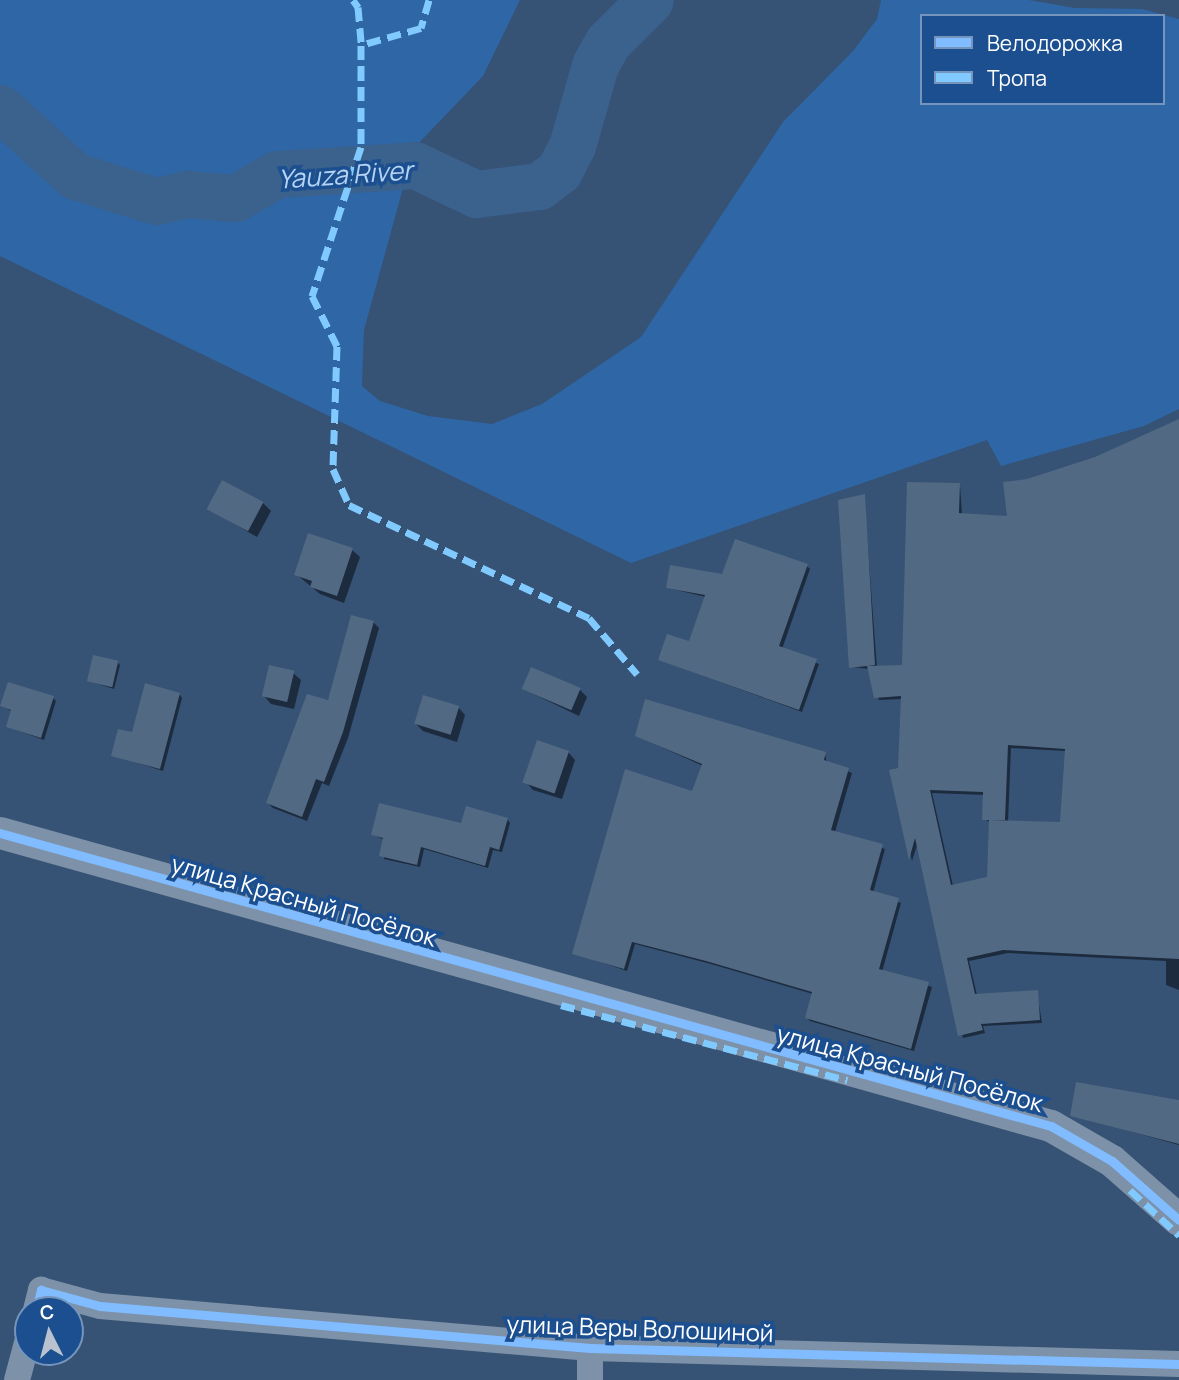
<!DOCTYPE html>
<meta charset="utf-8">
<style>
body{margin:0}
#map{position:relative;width:1179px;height:1380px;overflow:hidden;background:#365274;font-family:Manrope,sans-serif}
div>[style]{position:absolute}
.green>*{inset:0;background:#2f66a5}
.shadow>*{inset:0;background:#0007}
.river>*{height:47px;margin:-23.5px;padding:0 23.5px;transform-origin:23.5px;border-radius:23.5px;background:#3b618d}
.building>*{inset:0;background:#526984;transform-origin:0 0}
.minor>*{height:26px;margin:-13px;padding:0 13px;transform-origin:13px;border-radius:13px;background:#7d92a8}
.tertiary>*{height:32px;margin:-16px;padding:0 16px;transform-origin:16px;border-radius:16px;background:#7d92a8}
.quiet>*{height:7px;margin-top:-3.5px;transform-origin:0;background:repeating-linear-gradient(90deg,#80caff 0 14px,transparent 0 21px)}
.cycleway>*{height:9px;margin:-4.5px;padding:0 4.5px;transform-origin:4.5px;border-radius:4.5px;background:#80bcff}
span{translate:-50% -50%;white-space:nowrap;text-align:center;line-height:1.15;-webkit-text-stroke:7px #1b4f8f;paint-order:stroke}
.street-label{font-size:24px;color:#fff}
.water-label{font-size:26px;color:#b5d3f5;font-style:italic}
.legend{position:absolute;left:920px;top:14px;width:245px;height:91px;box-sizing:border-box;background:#1b4f8f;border:2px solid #7695bc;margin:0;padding:9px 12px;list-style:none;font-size:21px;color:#fff}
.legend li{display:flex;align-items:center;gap:14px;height:35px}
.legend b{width:35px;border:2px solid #7695bc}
.north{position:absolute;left:14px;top:1296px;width:70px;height:70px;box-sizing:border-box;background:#1b4f8f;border:2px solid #7695bc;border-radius:50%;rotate:354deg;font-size:19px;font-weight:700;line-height:28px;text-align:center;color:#fff}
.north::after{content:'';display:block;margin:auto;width:24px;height:32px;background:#b9c2ce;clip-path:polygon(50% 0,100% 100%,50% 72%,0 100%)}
</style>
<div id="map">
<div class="green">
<div style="clip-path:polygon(evenodd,0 0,520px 0,483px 76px,414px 148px,364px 330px,362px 386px,380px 401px,428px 416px,492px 424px,542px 404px,641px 337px,783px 122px,853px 51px,877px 19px,881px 0,1029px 0,1075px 8px,1142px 9px,1179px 19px,1179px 409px,1144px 426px,1001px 466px,987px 440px,631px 563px,0 256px,0 0,922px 16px,1163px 16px,1163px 103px,922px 103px,922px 16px)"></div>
</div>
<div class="shadow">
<div style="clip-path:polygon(evenodd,1179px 421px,1179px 990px,1166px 985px,1166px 961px,1008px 953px,969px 961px,977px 995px,1037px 992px,1042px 1023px,983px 1026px,985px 1033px,963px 1038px,918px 842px,912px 861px,891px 771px,900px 769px,902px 699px,879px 700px,869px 669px,851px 667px,864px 496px,877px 668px,903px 667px,960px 485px,962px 515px,1009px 518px,1028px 481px,1096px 459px,1179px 421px,1011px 748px,1066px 751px,1062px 824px,1008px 823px,1011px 748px,1179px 421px,932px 793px,985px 795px,984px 819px,990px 822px,988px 878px,953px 886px,932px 793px)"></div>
<div style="clip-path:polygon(263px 503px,271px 511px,257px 537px,209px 509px)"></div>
<div style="clip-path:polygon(352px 550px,360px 557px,344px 603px,320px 594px,296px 574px)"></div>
<div style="clip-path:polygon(807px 566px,810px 569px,782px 649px,819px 664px,802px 712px,660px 660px,690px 643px,706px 597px,668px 588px)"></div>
<div style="clip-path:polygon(373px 622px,379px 628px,348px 738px,329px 786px,322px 783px,307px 821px,273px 808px,268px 803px)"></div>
<div style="clip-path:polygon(117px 662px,120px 665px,114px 689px,89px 681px)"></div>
<div style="clip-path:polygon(293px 673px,301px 680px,294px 709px,271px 704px,264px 696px)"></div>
<div style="clip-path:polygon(523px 689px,580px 690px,587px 697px,579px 716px)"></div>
<div style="clip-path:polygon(179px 694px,182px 698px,163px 771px,113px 755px)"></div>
<div style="clip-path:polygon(53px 698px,56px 701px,44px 740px,8px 727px,13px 712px,2px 706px)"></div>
<div style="clip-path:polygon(458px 707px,465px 715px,457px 742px,423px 731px,416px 724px)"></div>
<div style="clip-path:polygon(637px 736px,825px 754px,827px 763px,852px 773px,835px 832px,885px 849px,873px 893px,901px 903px,882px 972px,932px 987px,914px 1051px,810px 1021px,807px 1018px,813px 994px,711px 964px,635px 944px,627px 971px,574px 953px,693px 793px,703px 766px)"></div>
<div style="clip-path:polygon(568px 752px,575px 760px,562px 799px,533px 790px,526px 782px)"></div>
<div style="clip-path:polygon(507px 819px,510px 823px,502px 852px,493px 850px,488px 868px,424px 849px,420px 867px,384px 859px,385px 840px,373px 835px)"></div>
<div style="clip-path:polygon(1179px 1102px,1179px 1145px,1072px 1115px)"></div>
</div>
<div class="river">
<div style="left:0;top:108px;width:101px;rotate:42.2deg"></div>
<div style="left:75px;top:176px;width:85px;rotate:17.2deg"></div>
<div style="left:156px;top:201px;width:32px;rotate:-13deg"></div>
<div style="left:187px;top:194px;width:48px;rotate:4.8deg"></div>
<div style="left:235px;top:198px;width:48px;rotate:-29.7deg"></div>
<div style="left:277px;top:174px;width:138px;rotate:-3.7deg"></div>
<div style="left:415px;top:165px;width:68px;rotate:25.4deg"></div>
<div style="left:476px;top:194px;width:64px;rotate:-7.2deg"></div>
<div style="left:539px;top:186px;width:25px;rotate:-37deg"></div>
<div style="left:559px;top:171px;width:28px;rotate:-63deg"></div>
<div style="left:572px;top:146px;width:84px;rotate:-74.1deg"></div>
<div style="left:595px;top:65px;width:26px;rotate:-61deg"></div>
<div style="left:608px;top:42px;width:59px;rotate:-45deg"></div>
</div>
<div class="building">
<div style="clip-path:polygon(evenodd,1179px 419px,1179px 959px,1003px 950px,967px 958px,975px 994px,1038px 990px,1040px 1020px,981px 1024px,983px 1030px,958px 1036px,915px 838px,909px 860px,889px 770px,898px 768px,901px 696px,874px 698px,867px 666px,849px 668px,838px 500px,865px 494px,875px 665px,867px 666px,902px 665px,907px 482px,960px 483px,959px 513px,1007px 516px,1003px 482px,1027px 479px,1095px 457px,1179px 419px,1008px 745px,1065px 749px,1060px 822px,989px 820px,987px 877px,951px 885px,930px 790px,983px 792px,982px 820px,1005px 820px,1008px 745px)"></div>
<div style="left:222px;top:480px;width:47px;height:33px;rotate:28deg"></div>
<div style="clip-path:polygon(308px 533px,353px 548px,337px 596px,310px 587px,312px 581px,294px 575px)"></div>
<div style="clip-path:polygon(735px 539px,808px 564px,779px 646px,817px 659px,799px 710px,658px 660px,667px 634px,689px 641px,705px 595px,666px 588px,670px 565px,722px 574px)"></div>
<div style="clip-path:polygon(351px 615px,374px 621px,343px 732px,324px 782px,316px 779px,302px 817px,266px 803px,307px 694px,328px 700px)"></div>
<div style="left:93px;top:655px;width:26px;height:27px;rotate:13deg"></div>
<div style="left:269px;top:665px;width:26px;height:32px;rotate:13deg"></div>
<div style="left:531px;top:667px;width:54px;height:24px;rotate:23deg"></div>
<div style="clip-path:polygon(8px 682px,54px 696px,41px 738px,6px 727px,11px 710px,0 706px)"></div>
<div style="clip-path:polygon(145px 683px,180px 693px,160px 769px,111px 756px,118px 729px,132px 732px)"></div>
<div style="left:423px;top:695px;width:38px;height:30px;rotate:17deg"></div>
<div style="clip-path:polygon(645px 699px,826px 752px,824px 760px,849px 768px,831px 830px,883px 844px,870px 890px,899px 898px,879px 969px,929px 982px,911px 1049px,805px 1018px,812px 992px,706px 961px,632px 942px,624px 969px,572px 954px,625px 769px,692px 791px,702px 764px,635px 736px)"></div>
<div style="left:537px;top:740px;width:34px;height:45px;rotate:19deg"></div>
<div style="clip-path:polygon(379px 803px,461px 823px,466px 806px,508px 818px,499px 850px,490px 847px,485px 866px,421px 847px,417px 865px,379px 856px,383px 838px,371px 835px)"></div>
<div style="clip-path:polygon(1076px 1082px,1179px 1100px,1179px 1144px,1070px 1116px)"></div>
</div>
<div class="minor">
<div style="left:36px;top:1310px;width:21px;rotate:-76deg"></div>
<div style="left:41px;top:1290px;width:61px;rotate:15.2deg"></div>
<div style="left:100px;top:1306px;width:492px;rotate:4.9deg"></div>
<div style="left:590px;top:1348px;width:589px;rotate:1.56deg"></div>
<div style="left:17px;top:1380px;width:42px;rotate:-75deg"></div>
<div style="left:590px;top:1380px;width:32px;rotate:-90deg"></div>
</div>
<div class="tertiary">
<div style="left:0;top:833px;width:1091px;rotate:15.58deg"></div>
<div style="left:1051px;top:1126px;width:70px;rotate:29.8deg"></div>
<div style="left:1112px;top:1161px;width:89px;rotate:41.4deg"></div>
</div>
<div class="quiet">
<div style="left:353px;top:0;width:9px;rotate:54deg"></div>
<div style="left:358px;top:7px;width:38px;rotate:85deg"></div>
<div style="left:429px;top:0;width:29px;rotate:106deg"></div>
<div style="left:421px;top:28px;width:62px;rotate:164.2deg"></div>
<div style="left:361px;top:45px;width:102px;rotate:90deg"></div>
<div style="left:361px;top:147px;width:157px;rotate:108.2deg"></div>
<div style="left:312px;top:296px;width:56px;rotate:63.4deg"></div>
<div style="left:337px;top:346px;width:123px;rotate:91.9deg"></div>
<div style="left:333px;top:469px;width:39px;rotate:66deg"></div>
<div style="left:349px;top:505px;width:265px;rotate:25.2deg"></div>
<div style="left:589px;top:618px;width:74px;rotate:49.4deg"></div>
<div style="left:561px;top:1005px;width:296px;rotate:14.7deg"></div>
<div style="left:1130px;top:1190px;width:67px;rotate:42.6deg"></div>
</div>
<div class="cycleway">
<div style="left:0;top:833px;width:1091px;rotate:15.58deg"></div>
<div style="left:1051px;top:1126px;width:70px;rotate:29.8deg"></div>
<div style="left:1112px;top:1161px;width:89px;rotate:41.4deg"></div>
<div style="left:36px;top:1310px;width:21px;rotate:-76deg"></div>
<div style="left:41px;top:1290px;width:61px;rotate:15.2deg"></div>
<div style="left:100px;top:1306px;width:492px;rotate:4.9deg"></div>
<div style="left:590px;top:1348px;width:589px;rotate:1.56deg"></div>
</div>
<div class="street-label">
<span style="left:304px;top:900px;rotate:16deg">улица Красный Посёлок</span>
<span style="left:910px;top:1068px;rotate:15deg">улица Красный Посёлок</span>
<span style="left:640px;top:1328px;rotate:2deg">улица Веры Волошиной</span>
</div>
<div class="water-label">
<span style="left:345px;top:175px;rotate:-4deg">Yauza River</span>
</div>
<ul class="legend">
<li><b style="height:9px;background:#80bcff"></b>Велодорожка</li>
<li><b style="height:9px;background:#80caff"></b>Тропа</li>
</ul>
<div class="north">С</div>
</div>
